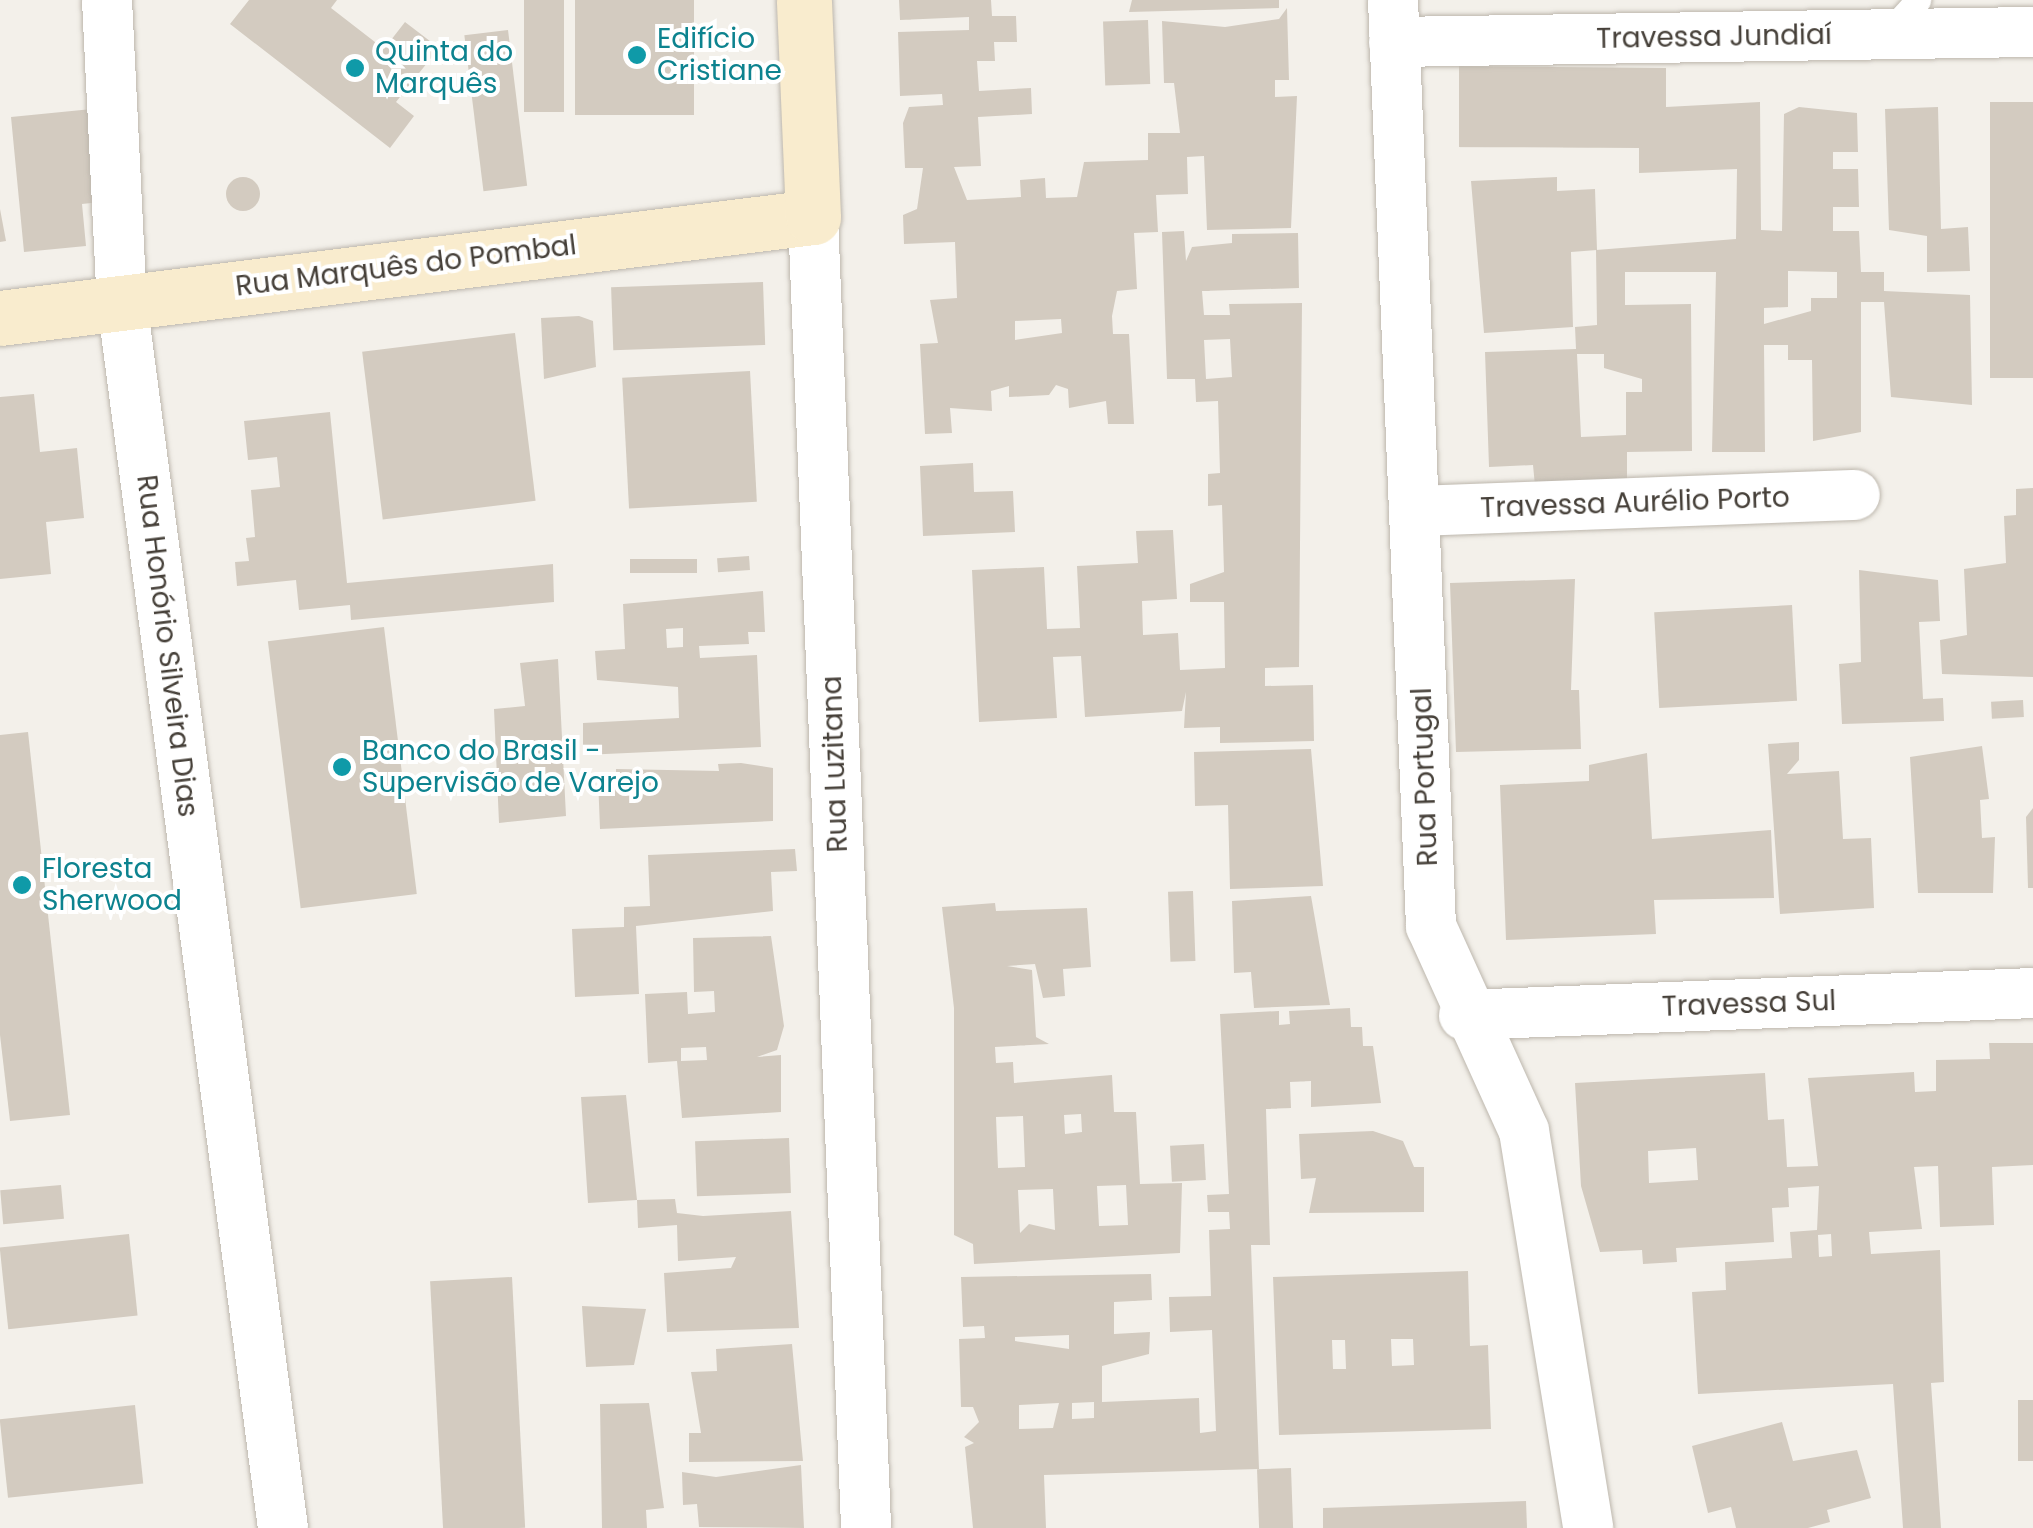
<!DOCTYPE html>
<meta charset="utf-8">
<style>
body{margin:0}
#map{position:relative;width:2033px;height:1528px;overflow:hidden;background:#f3f0ea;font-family:Poppins,sans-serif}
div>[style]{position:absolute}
.building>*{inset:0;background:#d3cbc0;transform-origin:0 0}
.round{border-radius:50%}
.roads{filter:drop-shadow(0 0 2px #bdb7ad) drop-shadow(0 0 2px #bdb7ad)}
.lane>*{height:25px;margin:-12.5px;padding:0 12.5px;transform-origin:12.5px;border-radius:12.5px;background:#fff}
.street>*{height:50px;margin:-25px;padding:0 25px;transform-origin:25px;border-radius:25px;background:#fff}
.secondary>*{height:55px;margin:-27.5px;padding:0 27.5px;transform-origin:27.5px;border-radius:27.5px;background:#f9ecce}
.dots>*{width:28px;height:28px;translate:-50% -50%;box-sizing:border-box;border:5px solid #fff;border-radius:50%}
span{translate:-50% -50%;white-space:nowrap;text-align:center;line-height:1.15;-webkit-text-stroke:8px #fff;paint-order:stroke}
.street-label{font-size:28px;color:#464039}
.culture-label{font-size:28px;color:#0d838f}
.left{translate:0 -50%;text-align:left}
</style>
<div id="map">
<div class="building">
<div style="clip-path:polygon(249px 0,337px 0,331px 8px,384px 49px,405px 22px,439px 48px,396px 102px,414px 116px,390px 148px,230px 24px)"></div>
<div style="left:524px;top:0;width:40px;height:112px"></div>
<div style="left:575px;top:0;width:119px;height:115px"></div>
<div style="clip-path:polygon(evenodd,899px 0,991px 0,992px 16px,1016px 16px,1017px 42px,994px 42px,995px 61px,977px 61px,979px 91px,1031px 88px,1032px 114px,978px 117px,981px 166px,954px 167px,967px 200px,1021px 197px,1020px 180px,1045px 178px,1046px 198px,1077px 197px,1084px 162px,1148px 160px,1148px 133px,1180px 133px,1174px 83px,1164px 83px,1162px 21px,1225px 27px,1279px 19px,1287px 8px,1289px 80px,1275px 80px,1275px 97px,1297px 96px,1291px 228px,1207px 230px,1204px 156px,1187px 157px,1188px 194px,1156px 195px,1158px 232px,1134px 233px,1137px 289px,1117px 291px,1112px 316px,1113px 334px,1129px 334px,1134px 424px,1108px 424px,1106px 401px,1069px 408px,1068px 389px,1056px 385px,1049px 395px,1009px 397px,1009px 386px,991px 391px,992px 411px,950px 408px,952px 433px,925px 434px,920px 344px,938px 343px,930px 300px,957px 298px,955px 242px,904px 244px,903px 215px,917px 209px,923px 168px,905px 168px,903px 123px,909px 107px,943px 105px,942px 94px,900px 96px,898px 32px,969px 30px,969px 17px,900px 20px,899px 0,1061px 319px,1062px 333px,1015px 340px,1015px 321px,1061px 319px)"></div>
<div style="clip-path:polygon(1132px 0,1279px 0,1279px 8px,1129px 12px)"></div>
<div style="left:1148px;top:20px;width:64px;height:45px;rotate:88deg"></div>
<div style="left:508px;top:30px;width:157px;height:44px;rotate:83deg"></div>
<div style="clip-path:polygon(evenodd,1459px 66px,1666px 68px,1666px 107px,1760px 102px,1761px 230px,1782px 231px,1784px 114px,1799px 107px,1857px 113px,1858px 152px,1833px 152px,1833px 169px,1858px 169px,1859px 207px,1833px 207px,1833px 231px,1859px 231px,1861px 272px,1884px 272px,1884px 291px,1970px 295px,1972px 405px,1891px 397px,1884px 302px,1861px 302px,1861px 432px,1813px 441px,1812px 360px,1788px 360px,1788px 345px,1764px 345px,1765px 452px,1712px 452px,1716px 272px,1625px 272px,1625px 305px,1691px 304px,1692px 451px,1627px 452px,1627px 482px,1535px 486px,1533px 465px,1489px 467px,1485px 352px,1576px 349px,1575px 327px,1597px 325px,1596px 250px,1736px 239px,1737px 169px,1639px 173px,1639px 148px,1459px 147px,1459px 66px,1788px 271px,1837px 272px,1837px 298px,1811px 298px,1811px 311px,1764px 324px,1764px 308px,1788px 307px,1788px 271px,1459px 66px,1577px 354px,1604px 354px,1604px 368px,1642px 379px,1642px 392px,1626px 392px,1626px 435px,1581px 437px,1577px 354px)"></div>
<div style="left:2033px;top:102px;width:276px;height:43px;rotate:90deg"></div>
<div style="clip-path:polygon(1938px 107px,1941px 229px,1968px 227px,1970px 271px,1927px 272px,1927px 236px,1889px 230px,1885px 109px)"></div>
<div style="clip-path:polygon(102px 108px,110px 201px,82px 204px,86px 246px,24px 252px,11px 117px)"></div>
<div style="clip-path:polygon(1557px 177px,1557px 191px,1595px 189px,1597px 250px,1571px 252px,1573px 327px,1484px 333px,1471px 181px)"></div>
<div class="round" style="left:226px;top:177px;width:34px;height:34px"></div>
<div style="clip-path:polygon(0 209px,6px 241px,0 242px)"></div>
<div style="clip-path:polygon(evenodd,1184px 231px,1186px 261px,1192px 247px,1232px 243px,1232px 234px,1298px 233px,1299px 288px,1202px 291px,1204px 315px,1230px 315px,1229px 304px,1302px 303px,1299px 667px,1265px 668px,1265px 686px,1313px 685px,1314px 741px,1220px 743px,1220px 727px,1184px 728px,1186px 692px,1182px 711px,1085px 717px,1081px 656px,1053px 657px,1057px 718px,979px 722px,972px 570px,1044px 567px,1047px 629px,1080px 628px,1077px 566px,1138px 563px,1136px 531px,1173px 530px,1177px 599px,1142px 601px,1143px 635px,1178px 633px,1180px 670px,1225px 668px,1224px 602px,1190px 602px,1190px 584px,1224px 572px,1222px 505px,1208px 506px,1208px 474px,1220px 473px,1218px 401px,1196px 402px,1195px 379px,1167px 379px,1162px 232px,1184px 231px,1230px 339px,1232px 377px,1206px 379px,1204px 340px,1230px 339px)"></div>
<div style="left:763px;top:282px;width:63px;height:152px;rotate:88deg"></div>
<div style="clip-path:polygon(579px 316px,593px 321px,596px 367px,544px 379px,541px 318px)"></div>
<div style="left:515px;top:333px;width:169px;height:154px;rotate:83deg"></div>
<div style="left:750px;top:371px;width:131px;height:128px;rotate:87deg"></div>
<div style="clip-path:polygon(34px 394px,40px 452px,77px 448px,84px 518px,46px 522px,51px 574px,0 579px,0 397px)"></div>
<div style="clip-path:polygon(330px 412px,347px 583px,553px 564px,554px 602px,351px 620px,350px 605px,299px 610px,296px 580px,237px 586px,235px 562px,249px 561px,246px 538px,255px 537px,251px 490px,280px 487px,277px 457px,248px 460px,244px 421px)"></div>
<div style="clip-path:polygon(973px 463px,974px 492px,1013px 491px,1015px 532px,923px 536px,920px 466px)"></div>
<div style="clip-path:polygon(2033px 488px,2033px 677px,1942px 674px,1940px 640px,1967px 635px,1964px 569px,2006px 563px,2004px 516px,2016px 515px,2016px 489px)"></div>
<div style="left:749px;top:556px;width:14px;height:32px;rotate:86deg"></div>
<div style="left:697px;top:559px;width:14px;height:67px;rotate:90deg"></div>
<div style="clip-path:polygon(1859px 570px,1938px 580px,1940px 621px,1919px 622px,1923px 699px,1943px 698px,1944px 721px,1842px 724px,1839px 664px,1861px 662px)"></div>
<div style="clip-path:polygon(1575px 579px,1571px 690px,1579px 690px,1581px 749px,1456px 752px,1450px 583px)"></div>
<div style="clip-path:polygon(evenodd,763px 591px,765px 632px,748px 632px,749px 644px,699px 646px,700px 658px,757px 655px,761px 747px,583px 755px,583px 723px,679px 718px,678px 687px,597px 680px,595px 651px,625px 649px,623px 604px,763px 591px,683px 628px,683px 647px,667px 648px,666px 629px,683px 628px)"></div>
<div style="left:1792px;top:605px;width:96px;height:138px;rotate:87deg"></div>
<div style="left:384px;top:627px;width:269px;height:117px;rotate:83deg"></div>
<div style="clip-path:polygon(558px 659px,566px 816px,499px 823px,494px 709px,525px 706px,520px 663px)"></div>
<div style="left:2023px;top:700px;width:17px;height:32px;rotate:87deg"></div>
<div style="clip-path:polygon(28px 732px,70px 1115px,10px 1121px,0 1035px,0 735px)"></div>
<div style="clip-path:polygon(1799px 742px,1799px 760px,1787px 774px,1839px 771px,1843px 839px,1871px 838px,1874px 908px,1780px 914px,1768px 744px)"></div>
<div style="clip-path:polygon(1982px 746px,1989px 799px,1980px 800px,1982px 838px,1995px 837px,1993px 893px,1918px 893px,1910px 757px)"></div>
<div style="clip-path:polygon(1311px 749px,1323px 886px,1230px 889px,1228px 805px,1195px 806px,1194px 752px)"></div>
<div style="clip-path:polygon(1647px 753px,1652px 839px,1771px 830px,1774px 898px,1654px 900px,1656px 934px,1506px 940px,1500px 785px,1589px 781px,1589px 765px)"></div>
<div style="clip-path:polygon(741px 763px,773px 768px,773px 821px,600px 829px,598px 778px,616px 777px,616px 769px,719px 771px,718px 764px)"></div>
<div style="clip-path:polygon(2033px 808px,2033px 888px,2028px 888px,2026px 817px)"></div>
<div style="clip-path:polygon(795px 849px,797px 871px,771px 872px,773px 911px,636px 926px,639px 994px,575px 997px,572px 929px,624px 927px,624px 907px,650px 906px,648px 855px)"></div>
<div style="left:1193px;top:891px;width:70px;height:25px;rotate:88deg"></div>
<div style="clip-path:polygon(1311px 896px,1330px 1005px,1254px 1008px,1251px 972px,1234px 973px,1232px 901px)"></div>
<div style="clip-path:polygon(evenodd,995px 903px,996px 911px,1087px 908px,1091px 967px,1063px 969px,1065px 996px,1043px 998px,1035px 964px,1007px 966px,1032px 970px,1036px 1037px,1049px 1044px,995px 1047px,996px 1063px,1013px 1062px,1014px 1083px,1112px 1075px,1114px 1112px,1136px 1112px,1140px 1184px,1182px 1183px,1180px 1253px,974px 1264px,973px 1244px,954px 1235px,954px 1008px,942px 907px,995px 903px,1081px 1114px,1082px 1132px,1065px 1134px,1064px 1115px,1081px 1114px,995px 903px,1023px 1116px,1025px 1167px,998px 1168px,996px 1117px,1023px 1116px,995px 903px,1126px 1185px,1128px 1225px,1099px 1226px,1097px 1186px,1126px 1185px,995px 903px,1053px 1189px,1055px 1230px,1029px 1224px,1020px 1233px,1018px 1190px,1053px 1189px)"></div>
<div style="clip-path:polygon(evenodd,771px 936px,784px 1026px,777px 1050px,757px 1057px,781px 1055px,781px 1112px,682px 1118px,677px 1061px,648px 1063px,645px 994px,687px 992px,688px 1014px,715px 1012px,714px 991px,694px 992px,693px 938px,771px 936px,706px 1047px,707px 1060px,681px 1061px,681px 1048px,706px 1047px)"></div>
<div style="clip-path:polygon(evenodd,1350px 1008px,1351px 1027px,1362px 1027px,1363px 1046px,1373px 1046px,1381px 1103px,1311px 1107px,1311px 1081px,1290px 1082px,1291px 1108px,1266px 1109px,1270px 1245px,1251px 1245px,1259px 1469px,1044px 1475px,1046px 1528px,973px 1528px,965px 1447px,974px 1443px,964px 1437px,979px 1422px,973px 1407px,961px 1407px,959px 1339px,985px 1338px,984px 1326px,963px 1327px,961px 1277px,1151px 1274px,1152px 1300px,1114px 1302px,1114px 1334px,1150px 1332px,1149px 1354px,1102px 1366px,1102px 1402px,1199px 1398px,1200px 1433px,1216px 1431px,1212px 1330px,1170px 1332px,1169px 1297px,1211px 1296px,1209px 1230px,1230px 1229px,1229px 1212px,1208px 1212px,1207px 1195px,1229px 1194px,1220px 1014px,1279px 1011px,1279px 1025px,1290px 1024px,1289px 1011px,1350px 1008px,1069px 1335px,1069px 1349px,1015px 1341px,1015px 1337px,1069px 1335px,1350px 1008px,1094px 1402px,1094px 1418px,1072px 1419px,1072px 1403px,1094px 1402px,1350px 1008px,1059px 1403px,1053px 1428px,1019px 1429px,1019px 1405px,1059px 1403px)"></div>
<div style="clip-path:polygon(evenodd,1989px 1043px,2033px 1043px,2033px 1165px,1992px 1167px,1994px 1225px,1940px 1227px,1938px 1166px,1914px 1167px,1922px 1229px,1869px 1232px,1871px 1254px,1940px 1250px,1944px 1382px,1931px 1383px,1941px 1528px,1903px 1528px,1893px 1384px,1698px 1394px,1692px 1292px,1726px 1290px,1725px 1262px,1792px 1258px,1790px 1232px,1817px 1230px,1819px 1186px,1788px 1188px,1789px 1207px,1772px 1208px,1774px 1242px,1676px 1248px,1677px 1262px,1643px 1264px,1642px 1250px,1600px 1252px,1581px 1186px,1575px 1083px,1765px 1073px,1768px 1120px,1784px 1119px,1787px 1167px,1818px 1166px,1808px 1078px,1914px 1072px,1915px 1092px,1936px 1091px,1936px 1060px,1990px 1059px,1989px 1043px,1696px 1148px,1698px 1180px,1649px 1183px,1648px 1151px,1696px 1148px,1989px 1043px,1831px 1234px,1832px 1256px,1819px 1257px,1818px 1235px,1831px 1234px)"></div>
<div style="clip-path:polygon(626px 1095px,637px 1200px,675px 1199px,677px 1213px,703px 1216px,791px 1211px,799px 1328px,667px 1332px,664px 1273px,731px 1268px,736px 1257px,678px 1261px,677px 1225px,638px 1228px,637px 1200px,588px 1203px,581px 1097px)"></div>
<div style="clip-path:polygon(1373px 1131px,1403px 1141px,1414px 1167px,1424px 1167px,1424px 1212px,1309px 1213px,1316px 1178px,1301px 1179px,1299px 1134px)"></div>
<div style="left:789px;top:1138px;width:55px;height:94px;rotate:88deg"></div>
<div style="left:1204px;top:1144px;width:36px;height:34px;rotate:87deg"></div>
<div style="left:61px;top:1185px;width:34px;height:61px;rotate:85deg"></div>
<div style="left:129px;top:1234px;width:82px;height:130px;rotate:84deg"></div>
<div style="clip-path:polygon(evenodd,1468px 1271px,1470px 1346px,1488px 1345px,1491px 1429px,1279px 1435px,1273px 1277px,1468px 1271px,1391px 1339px,1413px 1339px,1414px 1365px,1392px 1366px,1391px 1339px,1468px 1271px,1332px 1340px,1345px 1340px,1346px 1369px,1333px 1369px,1332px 1340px)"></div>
<div style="left:512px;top:1277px;width:251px;height:82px;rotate:87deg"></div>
<div style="clip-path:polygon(582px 1306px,646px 1309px,634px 1365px,586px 1367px)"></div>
<div style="clip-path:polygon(792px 1344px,803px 1461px,689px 1462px,689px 1433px,701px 1433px,691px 1372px,717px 1371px,716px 1349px)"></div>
<div style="left:2018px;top:1400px;width:15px;height:61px"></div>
<div style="clip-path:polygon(649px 1403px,664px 1508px,646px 1510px,647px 1528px,602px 1528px,600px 1404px)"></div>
<div style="left:135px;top:1405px;width:79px;height:136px;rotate:84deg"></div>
<div style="clip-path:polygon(1782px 1422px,1793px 1461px,1857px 1450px,1871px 1498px,1827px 1510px,1830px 1522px,1808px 1528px,1736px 1528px,1731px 1507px,1708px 1513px,1692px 1446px)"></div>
<div style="clip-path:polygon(801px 1465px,804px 1528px,699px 1527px,697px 1504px,683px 1505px,682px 1472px,716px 1477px)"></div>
<div style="left:1291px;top:1468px;width:60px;height:34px;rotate:88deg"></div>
<div style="clip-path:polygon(1526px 1501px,1527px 1528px,1323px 1528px,1323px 1508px)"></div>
</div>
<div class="roads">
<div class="lane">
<div style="left:1888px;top:33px;width:45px;rotate:-47.7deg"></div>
</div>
<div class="street">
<div style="left:107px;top:0;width:302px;rotate:87.2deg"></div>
<div style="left:122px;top:302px;width:1237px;rotate:82.52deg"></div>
<div style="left:1393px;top:0;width:927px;rotate:87.65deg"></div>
<div style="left:1431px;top:926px;width:225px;rotate:65.6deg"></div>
<div style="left:1524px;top:1131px;width:402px;rotate:80.8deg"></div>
<div style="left:1394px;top:42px;width:639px;rotate:-0.9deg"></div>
<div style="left:813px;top:217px;width:1312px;rotate:87.68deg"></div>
<div style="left:1414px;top:511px;width:441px;rotate:-2.1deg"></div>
<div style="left:1464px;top:1015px;width:569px;rotate:-2.21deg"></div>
</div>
<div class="secondary">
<div style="left:0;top:318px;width:819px;rotate:-7.08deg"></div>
<div style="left:813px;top:217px;width:217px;rotate:-92.4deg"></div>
</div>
</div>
<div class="dots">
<div style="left:637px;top:55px;background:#0f9aa8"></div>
<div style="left:355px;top:68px;background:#0f9aa8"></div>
<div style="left:342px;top:767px;background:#0f9aa8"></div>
<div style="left:22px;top:885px;background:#0f9aa8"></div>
</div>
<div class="street-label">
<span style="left:1714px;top:37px;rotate:-1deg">Travessa Jundiaí</span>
<span style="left:406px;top:266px;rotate:-7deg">Rua Marquês do Pombal</span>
<span style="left:1635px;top:503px;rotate:-2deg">Travessa Aurélio Porto</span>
<span style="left:167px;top:646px;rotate:83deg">Rua Honório Silveira Dias</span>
<span style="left:835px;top:764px;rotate:-92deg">Rua Luzitana</span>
<span style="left:1425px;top:777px;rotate:-92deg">Rua Portugal</span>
<span style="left:1749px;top:1004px;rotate:-2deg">Travessa Sul</span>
</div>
<div class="culture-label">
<span class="left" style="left:657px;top:55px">Edifício<br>Cristiane</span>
<span class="left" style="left:375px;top:68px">Quinta do<br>Marquês</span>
<span class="left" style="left:362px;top:767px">Banco do Brasil -<br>Supervisão de Varejo</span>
<span class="left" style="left:42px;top:885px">Floresta<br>Sherwood</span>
</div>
</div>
